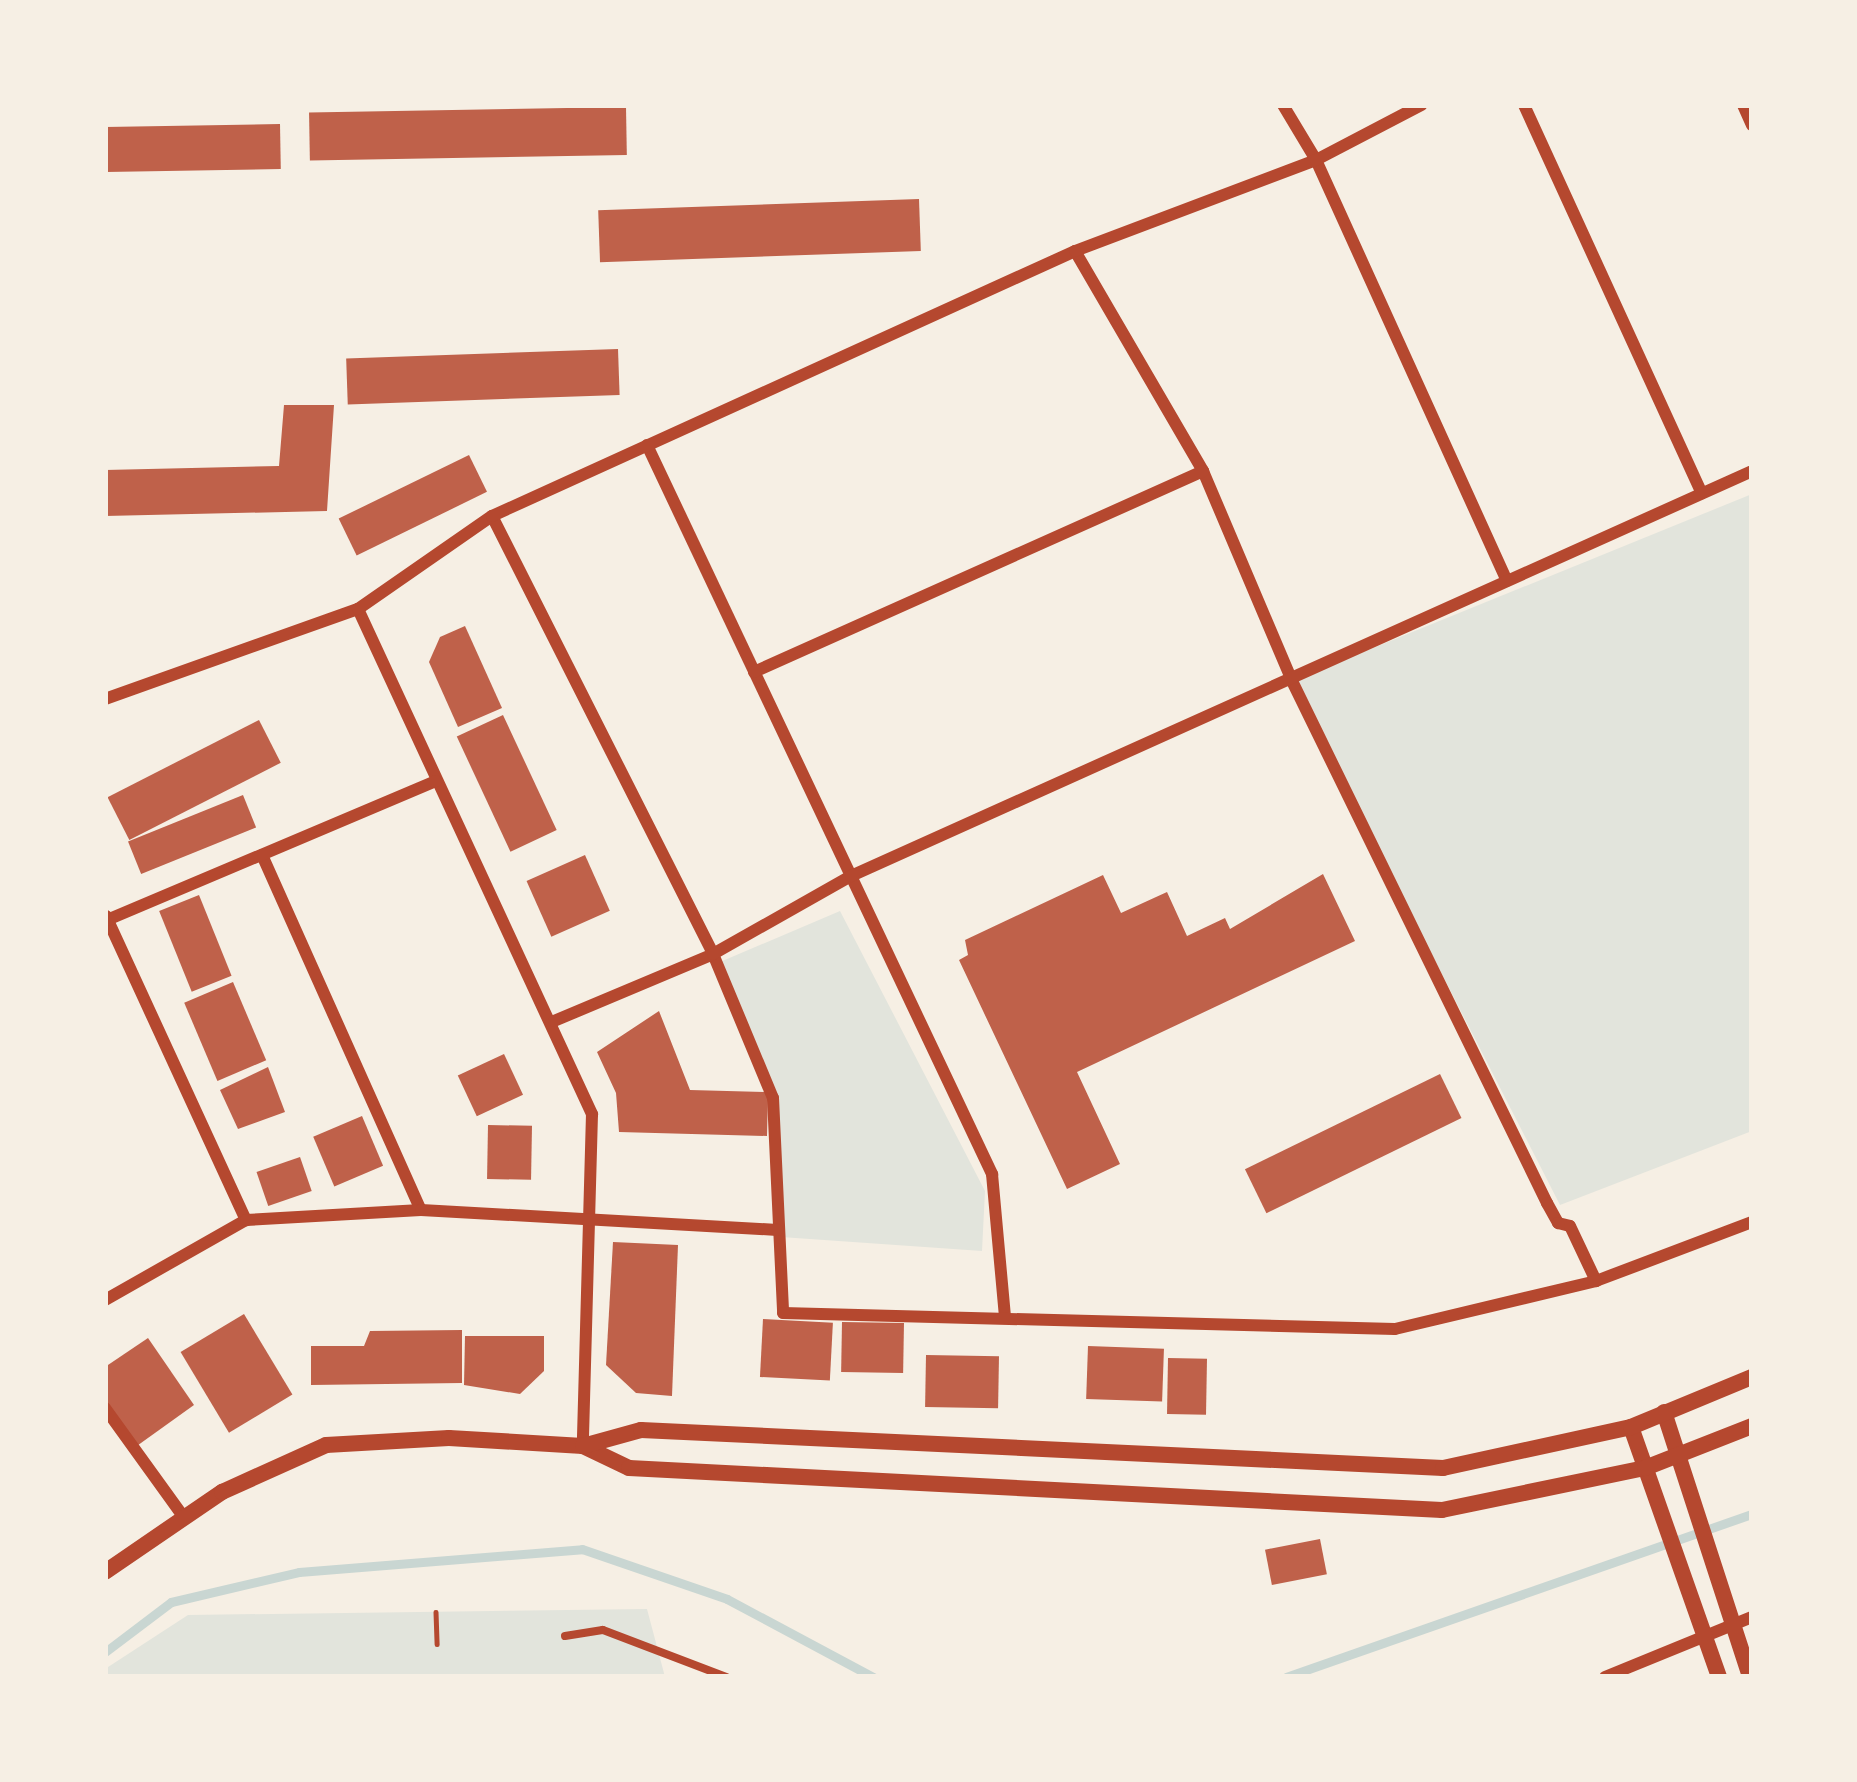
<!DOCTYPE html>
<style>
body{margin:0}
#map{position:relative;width:1857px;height:1782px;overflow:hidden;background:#f6efe4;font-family:Quicksand,sans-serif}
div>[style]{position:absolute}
.green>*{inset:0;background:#e2e4dc}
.stream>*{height:9px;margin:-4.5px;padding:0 4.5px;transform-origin:4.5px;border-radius:4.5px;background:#c9d6d2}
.building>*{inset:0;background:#bf614a;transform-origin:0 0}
.path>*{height:4.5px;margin:-2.25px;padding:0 2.25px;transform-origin:2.25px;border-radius:2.25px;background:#b5482f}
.service>*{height:8px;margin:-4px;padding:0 4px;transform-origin:4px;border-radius:4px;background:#b5482f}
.minor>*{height:12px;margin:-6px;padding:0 6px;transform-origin:6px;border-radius:6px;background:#b5482f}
.tertiary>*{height:16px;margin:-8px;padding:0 8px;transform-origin:8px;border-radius:8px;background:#b5482f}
span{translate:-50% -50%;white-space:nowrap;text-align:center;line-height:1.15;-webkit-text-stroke:12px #f6efe4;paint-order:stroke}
.frame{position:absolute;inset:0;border:108px solid #f6efe4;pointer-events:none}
</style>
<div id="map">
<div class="green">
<div style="clip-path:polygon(1752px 494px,1752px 1131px,1560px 1205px,1292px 681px)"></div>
<div style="clip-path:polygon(840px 911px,985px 1191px,982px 1251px,781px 1237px,777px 1097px,720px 962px)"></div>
<div style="clip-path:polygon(647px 1609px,665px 1677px,105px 1677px,105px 1669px,188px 1615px)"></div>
</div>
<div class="stream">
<div style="left:105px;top:1652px;width:83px;rotate:-37.1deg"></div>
<div style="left:171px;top:1602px;width:131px;rotate:-13.2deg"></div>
<div style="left:299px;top:1572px;width:284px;rotate:-4.6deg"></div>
<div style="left:582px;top:1549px;width:153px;rotate:19deg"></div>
<div style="left:727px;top:1599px;width:166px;rotate:28.1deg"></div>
<div style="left:1286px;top:1677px;width:494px;rotate:-19.3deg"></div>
</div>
<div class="building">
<div style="left:626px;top:107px;width:48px;height:317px;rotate:89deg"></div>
<div style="left:280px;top:124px;width:45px;height:175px;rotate:89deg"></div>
<div style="left:919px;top:199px;width:52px;height:321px;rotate:88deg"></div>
<div style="left:618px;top:349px;width:46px;height:272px;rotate:88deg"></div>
<div style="clip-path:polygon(284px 405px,334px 405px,327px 511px,105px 516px,105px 470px,279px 466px)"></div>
<div style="left:469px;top:455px;width:41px;height:145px;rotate:64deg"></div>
<div style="clip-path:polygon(465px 626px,502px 708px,458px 727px,429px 662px,440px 637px)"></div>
<div style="left:503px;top:715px;width:127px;height:51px;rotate:65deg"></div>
<div style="left:259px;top:720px;width:48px;height:170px;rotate:63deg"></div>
<div style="left:243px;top:795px;width:35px;height:124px;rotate:68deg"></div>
<div style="left:585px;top:855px;width:61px;height:64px;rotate:66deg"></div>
<div style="clip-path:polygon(1323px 874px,1355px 941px,1077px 1072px,1120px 1164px,1067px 1189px,959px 960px,968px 955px,965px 940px,1103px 875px,1121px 913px,1167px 892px,1187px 936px,1225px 918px,1230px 929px)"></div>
<div style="left:199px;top:895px;width:87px;height:43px;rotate:68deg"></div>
<div style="left:233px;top:982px;width:85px;height:53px;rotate:67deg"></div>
<div style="clip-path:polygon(659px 1011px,690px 1090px,768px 1092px,767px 1136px,619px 1132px,616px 1093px,597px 1052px)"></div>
<div style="left:504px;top:1054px;width:45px;height:51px;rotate:65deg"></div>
<div style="clip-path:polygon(268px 1067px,285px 1112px,238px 1129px,220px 1090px)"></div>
<div style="left:1440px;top:1074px;width:49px;height:217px;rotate:64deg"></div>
<div style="left:362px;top:1116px;width:54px;height:53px;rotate:67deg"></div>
<div style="left:488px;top:1125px;width:44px;height:54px;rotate:1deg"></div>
<div style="left:300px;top:1157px;width:36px;height:46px;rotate:71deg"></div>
<div style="clip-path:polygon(613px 1242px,678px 1245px,672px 1396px,636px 1393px,606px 1365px)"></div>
<div style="left:244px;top:1314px;width:94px;height:74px;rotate:59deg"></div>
<div style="left:763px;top:1319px;width:70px;height:58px;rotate:3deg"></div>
<div style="left:842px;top:1322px;width:62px;height:50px;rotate:1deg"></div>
<div style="clip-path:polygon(462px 1330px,462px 1383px,311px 1385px,311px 1346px,364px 1346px,370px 1331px)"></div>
<div style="clip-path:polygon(465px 1336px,544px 1336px,544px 1371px,520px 1394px,464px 1385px)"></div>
<div style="clip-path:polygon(148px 1338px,194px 1405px,134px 1448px,105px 1408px,105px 1367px)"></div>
<div style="left:1088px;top:1346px;width:76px;height:53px;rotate:2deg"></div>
<div style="left:926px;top:1355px;width:73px;height:52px;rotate:1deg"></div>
<div style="left:1168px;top:1358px;width:39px;height:56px;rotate:1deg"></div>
<div style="left:1320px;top:1539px;width:36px;height:56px;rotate:79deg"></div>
</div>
<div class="path">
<div style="left:436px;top:1612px;width:32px;rotate:88deg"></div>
</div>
<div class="service">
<div style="left:565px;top:1636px;width:38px;rotate:-9deg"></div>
<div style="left:603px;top:1630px;width:132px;rotate:20.9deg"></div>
</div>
<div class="minor">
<div style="left:1283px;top:105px;width:64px;rotate:59deg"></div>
<div style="left:1316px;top:160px;width:462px;rotate:65.6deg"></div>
<div style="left:1524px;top:105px;width:427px;rotate:65.4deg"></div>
<div style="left:1743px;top:105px;width:22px;rotate:66deg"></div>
<div style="left:1075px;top:251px;width:255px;rotate:59.8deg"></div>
<div style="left:1203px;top:471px;width:228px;rotate:67deg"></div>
<div style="left:1292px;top:681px;width:581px;rotate:63.96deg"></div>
<div style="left:1547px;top:1203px;width:23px;rotate:61deg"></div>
<div style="left:1558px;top:1223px;width:12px;rotate:14deg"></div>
<div style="left:1570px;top:1226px;width:61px;rotate:64.7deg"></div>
<div style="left:1596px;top:1281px;width:167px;rotate:-20.7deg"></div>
<div style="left:647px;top:445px;width:807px;rotate:64.67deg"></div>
<div style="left:992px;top:1174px;width:144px;rotate:84.8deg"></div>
<div style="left:492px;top:516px;width:491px;rotate:63.2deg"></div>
<div style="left:713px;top:954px;width:156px;rotate:67.4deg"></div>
<div style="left:773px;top:1098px;width:215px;rotate:87.3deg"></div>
<div style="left:783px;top:1313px;width:612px;rotate:1.5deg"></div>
<div style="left:1395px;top:1329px;width:207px;rotate:-13.4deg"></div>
<div style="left:358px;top:609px;width:557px;rotate:65.14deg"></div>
<div style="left:592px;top:1114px;width:332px;rotate:91.6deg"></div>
<div style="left:754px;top:672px;width:492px;rotate:-24.1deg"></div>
<div style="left:105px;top:699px;width:269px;rotate:-19.6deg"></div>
<div style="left:358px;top:609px;width:163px;rotate:-34.8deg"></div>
<div style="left:492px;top:516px;width:640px;rotate:-24.44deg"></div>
<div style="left:1075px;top:251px;width:258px;rotate:-20.7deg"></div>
<div style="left:1316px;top:160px;width:119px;rotate:-27.6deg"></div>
<div style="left:262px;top:855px;width:389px;rotate:65.9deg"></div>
<div style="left:106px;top:916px;width:335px;rotate:65.3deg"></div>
<div style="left:107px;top:920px;width:357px;rotate:-22.9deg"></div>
<div style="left:554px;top:1021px;width:173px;rotate:-22.8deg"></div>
<div style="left:713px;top:954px;width:159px;rotate:-29.5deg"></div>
<div style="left:851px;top:876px;width:988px;rotate:-24.2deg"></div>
<div style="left:105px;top:1300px;width:162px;rotate:-29.6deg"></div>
<div style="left:246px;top:1220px;width:175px;rotate:-3.3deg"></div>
<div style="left:421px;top:1210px;width:357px;rotate:3.2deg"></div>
<div style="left:105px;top:1408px;width:133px;rotate:54.2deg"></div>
<div style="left:1605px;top:1677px;width:159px;rotate:-22.2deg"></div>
</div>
<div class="tertiary">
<div style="left:1664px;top:1412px;width:279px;rotate:72deg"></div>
<div style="left:1631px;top:1427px;width:265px;rotate:70.6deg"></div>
<div style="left:583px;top:1446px;width:51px;rotate:25.6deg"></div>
<div style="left:629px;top:1468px;width:814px;rotate:2.96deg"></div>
<div style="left:1442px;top:1510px;width:207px;rotate:-11.7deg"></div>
<div style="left:1645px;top:1468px;width:115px;rotate:-21.4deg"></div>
<div style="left:105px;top:1572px;width:142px;rotate:-34.4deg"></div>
<div style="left:222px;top:1492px;width:114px;rotate:-24.3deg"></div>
<div style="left:326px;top:1445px;width:123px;rotate:-3.3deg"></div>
<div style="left:449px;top:1438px;width:134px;rotate:3.4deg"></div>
<div style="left:583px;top:1446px;width:60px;rotate:-15.4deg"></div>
<div style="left:641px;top:1430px;width:803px;rotate:2.71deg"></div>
<div style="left:1443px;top:1468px;width:192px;rotate:-12.3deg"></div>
<div style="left:1631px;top:1427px;width:131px;rotate:-22.5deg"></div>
</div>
<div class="frame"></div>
</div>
